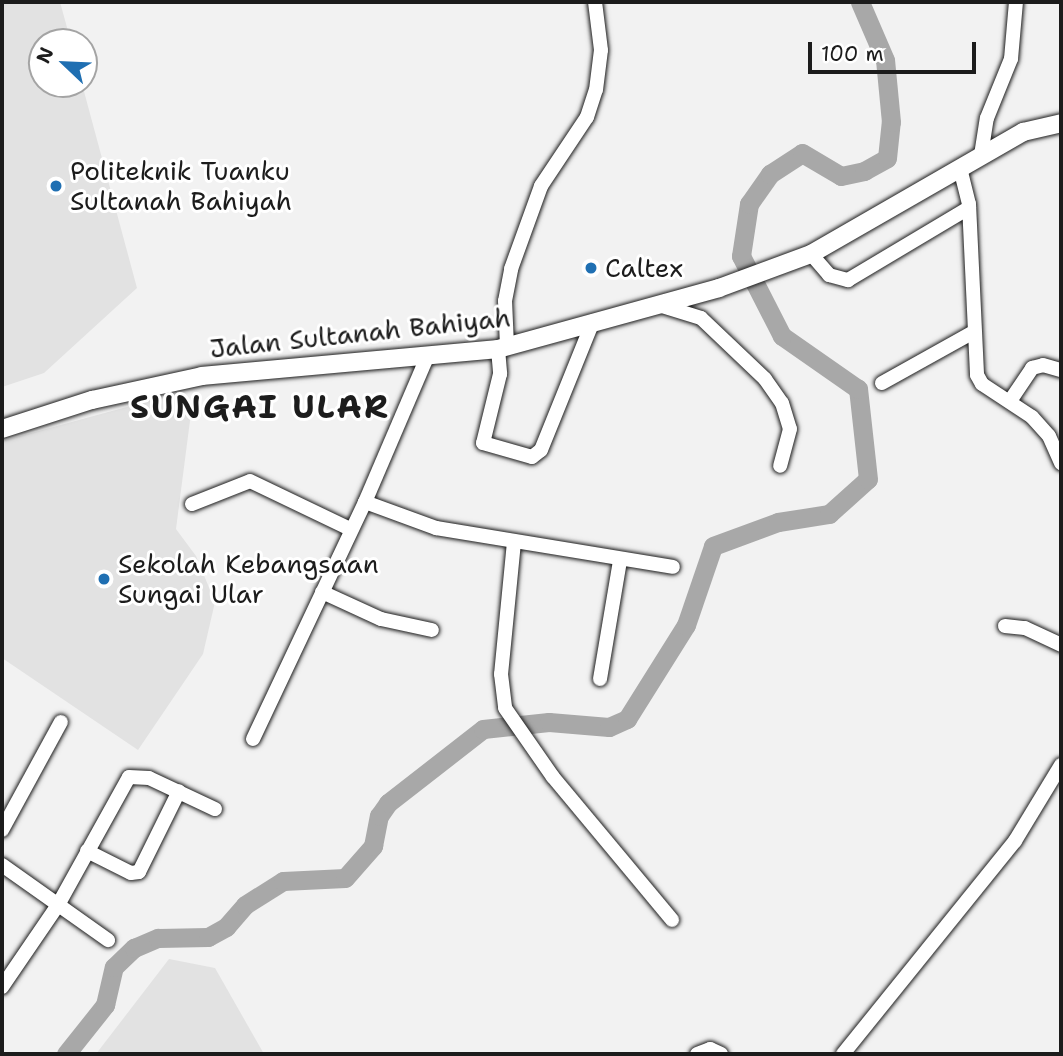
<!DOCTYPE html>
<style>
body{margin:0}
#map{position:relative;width:1063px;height:1056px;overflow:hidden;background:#f2f2f2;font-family:"Shantell Sans",sans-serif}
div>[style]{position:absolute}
.built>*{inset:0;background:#e2e2e2}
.river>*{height:19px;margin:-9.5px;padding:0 9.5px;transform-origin:9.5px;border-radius:9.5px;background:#a8a8a8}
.roads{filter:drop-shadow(0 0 2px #1c1c1c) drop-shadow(0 0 2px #1c1c1c)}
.minor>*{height:14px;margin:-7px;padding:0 7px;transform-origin:7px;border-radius:7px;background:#fff}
.major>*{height:18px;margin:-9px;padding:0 9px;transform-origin:9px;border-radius:9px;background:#fff}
.dots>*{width:19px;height:19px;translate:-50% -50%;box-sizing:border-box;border:4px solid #fff;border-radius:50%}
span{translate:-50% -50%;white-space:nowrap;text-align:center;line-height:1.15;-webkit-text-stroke:6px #fff;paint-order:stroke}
.poi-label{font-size:26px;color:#1c1c1c}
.left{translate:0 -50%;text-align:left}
.street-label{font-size:26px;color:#1c1c1c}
.district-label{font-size:33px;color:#1c1c1c;font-weight:700;letter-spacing:2px}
.frame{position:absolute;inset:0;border:4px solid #1c1c1c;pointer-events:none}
.north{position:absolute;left:28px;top:28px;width:70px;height:70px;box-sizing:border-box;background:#fff;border:2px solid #a4a4a4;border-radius:50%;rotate:293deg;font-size:19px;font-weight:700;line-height:28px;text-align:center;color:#1c1c1c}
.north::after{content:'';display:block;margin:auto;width:24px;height:32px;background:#1f6fb2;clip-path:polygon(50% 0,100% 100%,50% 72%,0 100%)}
.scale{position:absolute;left:808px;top:42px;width:168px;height:32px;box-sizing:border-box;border:4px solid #1c1c1c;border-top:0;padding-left:9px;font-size:21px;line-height:24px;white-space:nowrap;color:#1c1c1c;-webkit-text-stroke:5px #fff;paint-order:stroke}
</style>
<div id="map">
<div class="built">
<div style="clip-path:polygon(2px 2px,60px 2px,71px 42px,42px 42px,42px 84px,82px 84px,137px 288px,44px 373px,2px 387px)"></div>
<div style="clip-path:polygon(178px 393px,191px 413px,176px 529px,196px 556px,215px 602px,203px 654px,138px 750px,2px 658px,2px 441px)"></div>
<div style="clip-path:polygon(169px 959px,215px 968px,264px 1054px,96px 1054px)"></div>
</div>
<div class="river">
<div style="left:66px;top:1054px;width:63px;rotate:-51.5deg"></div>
<div style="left:105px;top:1005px;width:39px;rotate:-77deg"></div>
<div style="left:114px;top:967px;width:28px;rotate:-44deg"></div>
<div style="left:134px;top:948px;width:26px;rotate:-23deg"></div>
<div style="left:158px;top:938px;width:50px;rotate:-1.1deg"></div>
<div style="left:208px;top:937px;width:21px;rotate:-29deg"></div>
<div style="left:226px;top:927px;width:29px;rotate:-49deg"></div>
<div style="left:245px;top:905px;width:45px;rotate:-32.3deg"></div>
<div style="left:283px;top:881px;width:62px;rotate:-2.8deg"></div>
<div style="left:345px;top:878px;width:43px;rotate:-48.8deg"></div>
<div style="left:373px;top:846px;width:31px;rotate:-79deg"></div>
<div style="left:379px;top:816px;width:16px;rotate:-55deg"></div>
<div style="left:388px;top:803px;width:120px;rotate:-37.9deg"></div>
<div style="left:483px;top:729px;width:66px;rotate:-6.1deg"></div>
<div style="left:549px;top:722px;width:60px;rotate:4.8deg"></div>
<div style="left:609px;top:727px;width:20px;rotate:-24deg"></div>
<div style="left:627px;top:719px;width:111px;rotate:-57.9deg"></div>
<div style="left:686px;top:625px;width:83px;rotate:-71.1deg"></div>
<div style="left:713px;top:546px;width:69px;rotate:-20.3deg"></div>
<div style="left:778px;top:522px;width:52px;rotate:-8.9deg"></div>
<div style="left:829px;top:514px;width:52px;rotate:-41.9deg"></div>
<div style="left:868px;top:479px;width:91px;rotate:-96.3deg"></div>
<div style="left:858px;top:389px;width:93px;rotate:-145.1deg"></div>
<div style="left:782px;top:336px;width:90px;rotate:-117.1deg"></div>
<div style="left:741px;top:256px;width:53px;rotate:-81.3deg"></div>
<div style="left:749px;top:204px;width:37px;rotate:-55deg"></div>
<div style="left:770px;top:174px;width:38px;rotate:-33deg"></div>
<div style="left:802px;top:153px;width:45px;rotate:30.5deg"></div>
<div style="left:841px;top:176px;width:24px;rotate:-12deg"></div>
<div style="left:864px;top:171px;width:26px;rotate:-29deg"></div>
<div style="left:887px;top:158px;width:36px;rotate:-84deg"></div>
<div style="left:891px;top:122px;width:62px;rotate:-95.5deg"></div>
<div style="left:885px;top:60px;width:63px;rotate:-113.3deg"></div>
</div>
<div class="roads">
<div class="minor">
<div style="left:981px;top:155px;width:37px;rotate:-81deg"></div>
<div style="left:987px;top:118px;width:64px;rotate:-67.9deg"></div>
<div style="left:1011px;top:59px;width:57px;rotate:-85deg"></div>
<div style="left:960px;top:168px;width:37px;rotate:76deg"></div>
<div style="left:969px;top:204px;width:171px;rotate:87.3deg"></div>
<div style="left:977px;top:375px;width:10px;rotate:61deg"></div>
<div style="left:982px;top:384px;width:60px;rotate:33.4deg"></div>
<div style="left:1032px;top:417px;width:25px;rotate:48deg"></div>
<div style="left:1049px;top:436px;width:30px;rotate:66deg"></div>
<div style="left:811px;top:254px;width:28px;rotate:49deg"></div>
<div style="left:829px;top:275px;width:20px;rotate:15deg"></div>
<div style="left:848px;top:280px;width:141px;rotate:-30.8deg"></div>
<div style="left:659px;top:305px;width:44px;rotate:17.2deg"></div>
<div style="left:701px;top:318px;width:88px;rotate:43.6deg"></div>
<div style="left:765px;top:379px;width:29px;rotate:55deg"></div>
<div style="left:782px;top:403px;width:27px;rotate:73deg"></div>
<div style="left:790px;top:429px;width:38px;rotate:105deg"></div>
<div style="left:507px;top:346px;width:45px;rotate:-92.5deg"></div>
<div style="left:505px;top:301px;width:33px;rotate:-79deg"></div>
<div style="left:511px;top:269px;width:88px;rotate:-70.1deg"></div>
<div style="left:541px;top:186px;width:83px;rotate:-56.3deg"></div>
<div style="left:587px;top:117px;width:28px;rotate:-72deg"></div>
<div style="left:596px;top:90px;width:40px;rotate:-82.9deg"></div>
<div style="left:601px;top:50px;width:48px;rotate:-97.1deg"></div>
<div style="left:498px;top:349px;width:25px;rotate:85deg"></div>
<div style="left:500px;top:374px;width:71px;rotate:103.8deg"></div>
<div style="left:483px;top:443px;width:51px;rotate:15.9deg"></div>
<div style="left:532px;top:457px;width:11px;rotate:-38deg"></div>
<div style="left:541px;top:450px;width:139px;rotate:-68deg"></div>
<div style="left:882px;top:383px;width:103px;rotate:-29.1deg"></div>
<div style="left:1010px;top:401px;width:40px;rotate:-56deg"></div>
<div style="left:1032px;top:368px;width:11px;rotate:-15deg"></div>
<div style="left:1043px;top:365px;width:19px;rotate:16deg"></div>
<div style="left:365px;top:502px;width:76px;rotate:20.1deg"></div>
<div style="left:436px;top:528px;width:240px;rotate:9.3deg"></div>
<div style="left:192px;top:504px;width:62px;rotate:-21.6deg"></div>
<div style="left:250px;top:481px;width:111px;rotate:25.6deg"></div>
<div style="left:514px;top:542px;width:133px;rotate:95.6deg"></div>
<div style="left:501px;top:674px;width:34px;rotate:83deg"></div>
<div style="left:505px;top:708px;width:84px;rotate:55.2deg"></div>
<div style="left:553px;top:777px;width:186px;rotate:50.2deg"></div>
<div style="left:322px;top:592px;width:65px;rotate:24.6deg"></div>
<div style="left:381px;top:619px;width:52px;rotate:12.2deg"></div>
<div style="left:1005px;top:626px;width:20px;rotate:6deg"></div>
<div style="left:1025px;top:628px;width:40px;rotate:25deg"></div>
<div style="left:600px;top:679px;width:120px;rotate:-80.4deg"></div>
<div style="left:253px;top:739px;width:262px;rotate:-64.7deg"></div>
<div style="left:365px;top:502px;width:158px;rotate:-66.8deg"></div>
<div style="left:2px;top:830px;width:123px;rotate:-61.4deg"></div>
<div style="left:87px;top:851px;width:49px;rotate:26.6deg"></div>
<div style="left:131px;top:873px;width:8px;rotate:-7deg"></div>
<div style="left:139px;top:872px;width:90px;rotate:-63.7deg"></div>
<div style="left:2px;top:865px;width:130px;rotate:35.3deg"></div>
<div style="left:2px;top:987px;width:99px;rotate:-55.7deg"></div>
<div style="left:58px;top:905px;width:146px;rotate:-61deg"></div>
<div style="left:129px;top:777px;width:20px;rotate:3deg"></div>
<div style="left:149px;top:778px;width:73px;rotate:25.2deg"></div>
<div style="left:697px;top:1054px;width:14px;rotate:-21deg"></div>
<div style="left:710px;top:1049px;width:12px;rotate:24deg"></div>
<div style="left:843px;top:1054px;width:274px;rotate:-51.1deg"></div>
<div style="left:1015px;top:841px;width:89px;rotate:-58.8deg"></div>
</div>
<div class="major">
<div style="left:2px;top:429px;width:95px;rotate:-17.9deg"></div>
<div style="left:92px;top:400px;width:113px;rotate:-12.3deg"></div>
<div style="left:202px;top:376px;width:297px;rotate:-5.2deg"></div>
<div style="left:498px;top:349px;width:229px;rotate:-15.4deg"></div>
<div style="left:719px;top:288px;width:98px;rotate:-20.3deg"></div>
<div style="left:811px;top:254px;width:245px;rotate:-29.9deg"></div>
<div style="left:1023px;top:132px;width:39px;rotate:-13deg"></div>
</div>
</div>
<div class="dots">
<div style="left:56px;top:186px;background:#1f6fb2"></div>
<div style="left:591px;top:268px;background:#1f6fb2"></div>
<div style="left:104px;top:579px;background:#1f6fb2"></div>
</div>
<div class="poi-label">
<span class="left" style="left:70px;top:186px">Politeknik Tuanku<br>Sultanah Bahiyah</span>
<span class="left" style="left:605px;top:268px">Caltex</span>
<span class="left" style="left:118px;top:579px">Sekolah Kebangsaan<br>Sungai Ular</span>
</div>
<div class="street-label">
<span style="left:360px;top:333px;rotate:-6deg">Jalan Sultanah Bahiyah</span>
</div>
<div class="district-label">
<span style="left:260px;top:407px">SUNGAI ULAR</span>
</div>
<div class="frame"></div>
<div class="north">N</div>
<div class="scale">100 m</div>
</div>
